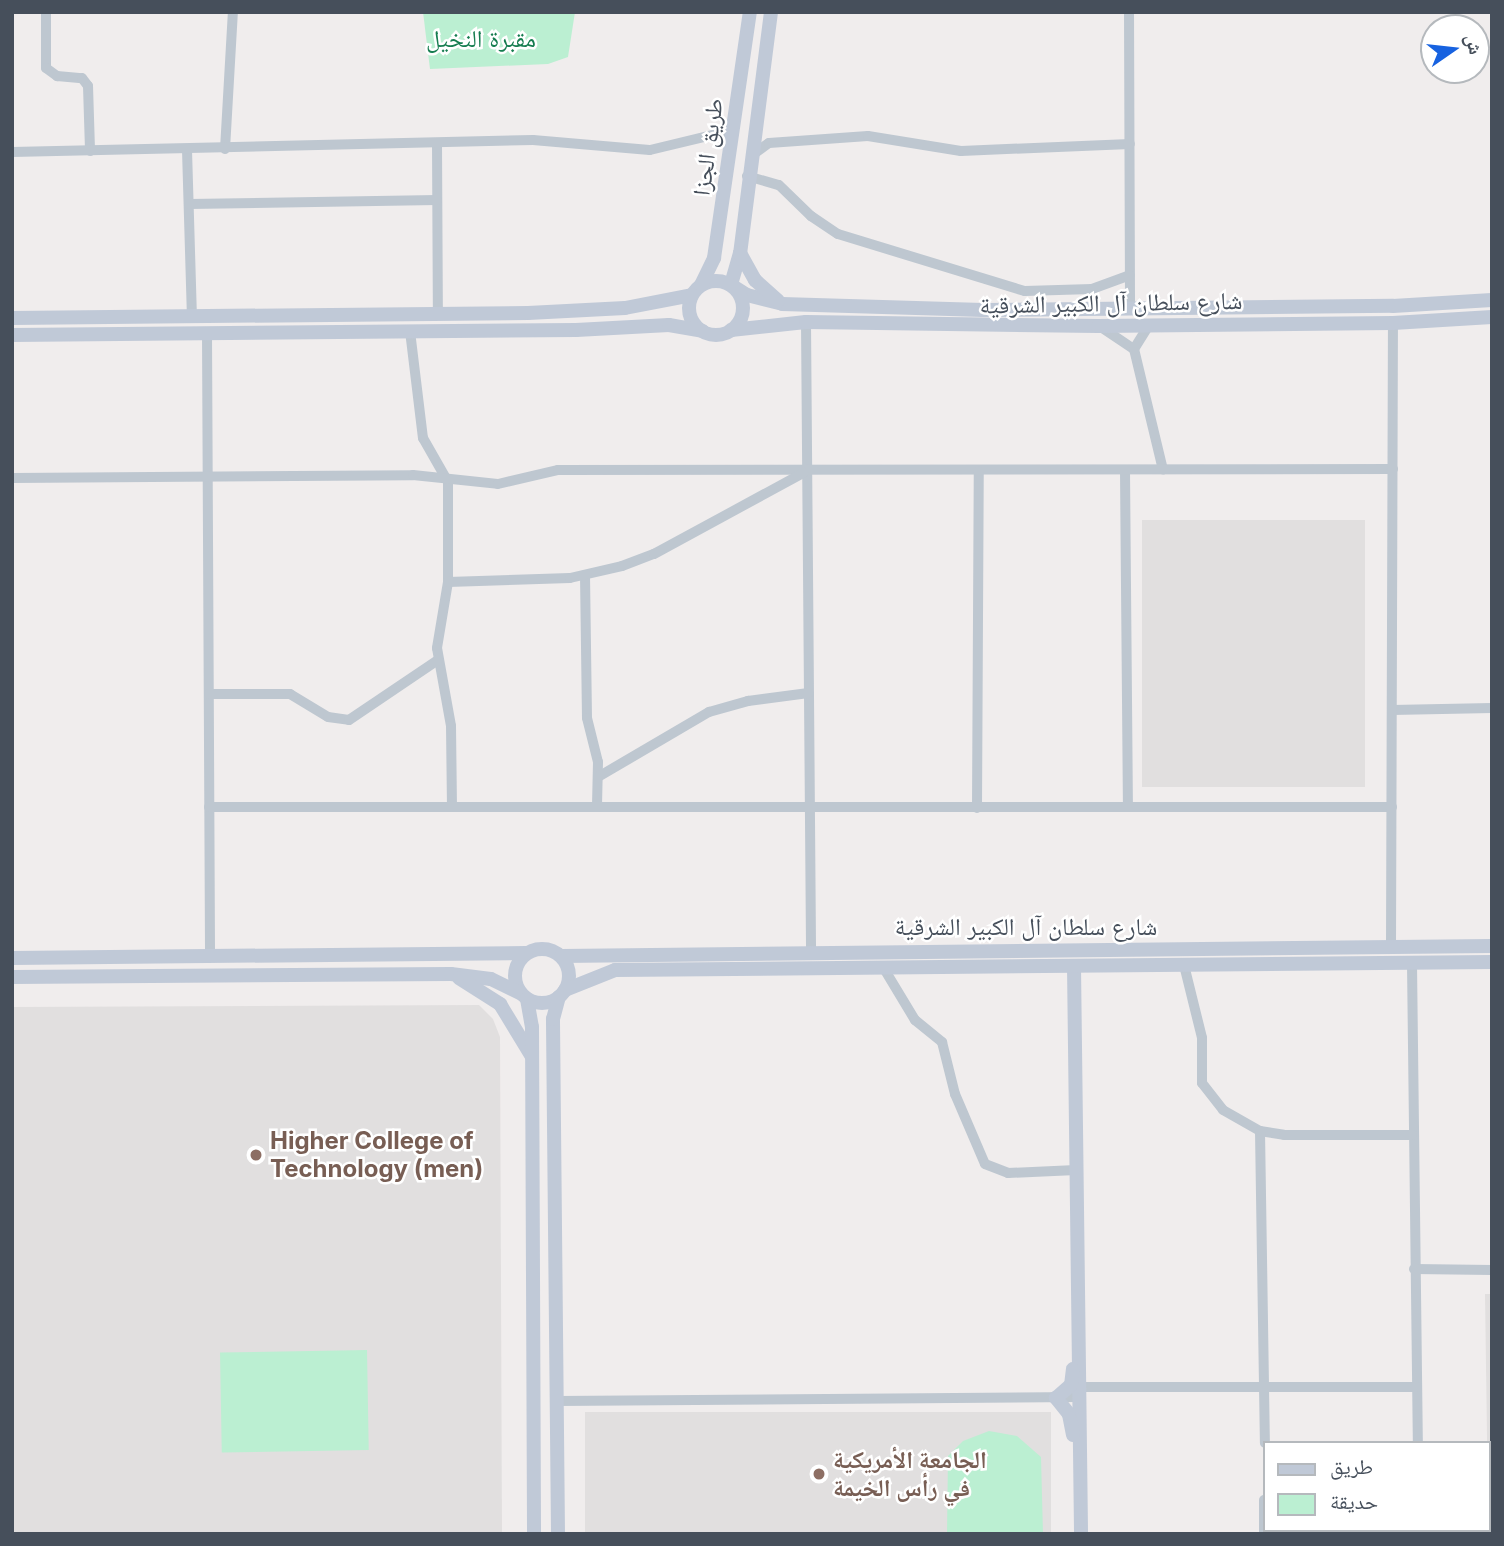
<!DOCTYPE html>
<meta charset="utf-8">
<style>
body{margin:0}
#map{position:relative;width:1504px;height:1546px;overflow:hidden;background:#f0eded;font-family:Inter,"Noto Naskh Arabic",sans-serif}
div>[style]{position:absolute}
.education>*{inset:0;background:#e1dfdf;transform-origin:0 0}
.green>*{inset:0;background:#bbefd2;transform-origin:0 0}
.street>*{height:10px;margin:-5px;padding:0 5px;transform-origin:5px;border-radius:5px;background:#bec7d0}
.secondary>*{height:14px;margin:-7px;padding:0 7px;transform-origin:7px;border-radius:7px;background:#c0c9d7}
.secondary>.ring{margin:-7px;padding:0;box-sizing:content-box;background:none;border:14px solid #c0c9d7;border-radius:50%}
.dots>*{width:19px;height:19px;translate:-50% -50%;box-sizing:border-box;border:4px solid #fff;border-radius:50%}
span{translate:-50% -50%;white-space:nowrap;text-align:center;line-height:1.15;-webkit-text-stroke:5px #fff;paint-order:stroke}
.park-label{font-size:24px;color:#167d50}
.street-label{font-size:24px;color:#464f5b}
.education-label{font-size:24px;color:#785e54;font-weight:700}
.left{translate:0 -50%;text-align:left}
.frame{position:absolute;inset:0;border:14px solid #464f5b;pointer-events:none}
.legend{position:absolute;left:1263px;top:1441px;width:228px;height:91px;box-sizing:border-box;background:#fff;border:2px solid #b5b9bd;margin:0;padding:9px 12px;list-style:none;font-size:21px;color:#464f5b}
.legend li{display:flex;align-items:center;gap:14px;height:35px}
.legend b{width:35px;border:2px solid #b5b9bd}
.north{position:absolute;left:1420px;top:14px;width:70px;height:70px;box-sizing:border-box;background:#fff;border:2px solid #b5b9bd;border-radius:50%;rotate:76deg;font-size:19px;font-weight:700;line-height:28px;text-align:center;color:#464f5b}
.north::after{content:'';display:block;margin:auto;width:24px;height:32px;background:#1762e0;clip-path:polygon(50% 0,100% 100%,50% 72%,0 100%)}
</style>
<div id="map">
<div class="education">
<div style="left:1142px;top:520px;width:223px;height:267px"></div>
<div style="clip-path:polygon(479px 1005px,493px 1019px,500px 1037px,502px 1534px,12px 1534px,12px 1007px)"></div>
<div style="clip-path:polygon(1485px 1294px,1492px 1294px,1492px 1508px,1488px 1508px)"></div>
<div style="left:1051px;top:1412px;width:122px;height:466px;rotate:90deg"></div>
</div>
<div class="green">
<div style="clip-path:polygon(423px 12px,575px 12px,568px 57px,548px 64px,430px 69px)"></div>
<div style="left:367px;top:1350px;width:100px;height:147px;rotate:89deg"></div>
<div style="clip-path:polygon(989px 1431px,1017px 1436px,1041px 1457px,1043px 1534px,947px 1534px,948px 1456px,963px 1441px)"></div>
</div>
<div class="street">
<div style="left:46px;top:12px;width:56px;rotate:90deg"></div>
<div style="left:46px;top:68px;width:14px;rotate:36deg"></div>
<div style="left:57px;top:76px;width:25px;rotate:5deg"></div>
<div style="left:82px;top:78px;width:10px;rotate:53deg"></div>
<div style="left:88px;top:86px;width:65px;rotate:88.2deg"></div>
<div style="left:1129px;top:12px;width:297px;rotate:89.8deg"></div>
<div style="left:437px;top:144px;width:171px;rotate:89.7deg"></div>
<div style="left:225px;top:149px;width:137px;rotate:-86.7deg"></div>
<div style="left:187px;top:150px;width:167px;rotate:88.3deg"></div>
<div style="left:12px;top:152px;width:521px;rotate:-1.32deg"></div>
<div style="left:533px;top:140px;width:117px;rotate:4.9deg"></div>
<div style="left:650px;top:150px;width:85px;rotate:-13.5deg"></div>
<div style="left:751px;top:156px;width:22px;rotate:-36deg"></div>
<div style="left:769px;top:143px;width:99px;rotate:-4deg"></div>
<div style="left:868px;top:136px;width:94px;rotate:9.2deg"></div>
<div style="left:961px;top:151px;width:169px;rotate:-2.4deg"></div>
<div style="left:747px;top:176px;width:33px;rotate:16deg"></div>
<div style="left:779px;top:185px;width:45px;rotate:44.1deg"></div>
<div style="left:811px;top:216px;width:32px;rotate:34deg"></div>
<div style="left:838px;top:234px;width:195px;rotate:17deg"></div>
<div style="left:1025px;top:291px;width:67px;rotate:-1.7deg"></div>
<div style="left:1092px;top:289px;width:40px;rotate:-20.2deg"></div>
<div style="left:189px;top:204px;width:248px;rotate:-0.9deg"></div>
<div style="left:806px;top:322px;width:628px;rotate:89.54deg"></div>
<div style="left:1101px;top:327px;width:40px;rotate:34deg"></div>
<div style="left:1134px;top:349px;width:124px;rotate:76.5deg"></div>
<div style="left:410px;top:331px;width:108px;rotate:83.1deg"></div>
<div style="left:423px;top:438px;width:51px;rotate:60.4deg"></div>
<div style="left:448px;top:482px;width:100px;rotate:90deg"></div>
<div style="left:448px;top:582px;width:67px;rotate:99.5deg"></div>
<div style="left:437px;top:648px;width:79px;rotate:79.8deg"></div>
<div style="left:451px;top:726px;width:81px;rotate:89.3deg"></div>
<div style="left:207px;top:334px;width:622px;rotate:89.72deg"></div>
<div style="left:1134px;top:349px;width:28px;rotate:-58deg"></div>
<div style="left:1125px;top:471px;width:336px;rotate:89.5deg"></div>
<div style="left:12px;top:478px;width:401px;rotate:-0.4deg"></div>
<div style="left:413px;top:475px;width:85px;rotate:6deg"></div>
<div style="left:498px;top:484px;width:62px;rotate:-13.1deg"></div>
<div style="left:558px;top:470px;width:835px;rotate:-0.07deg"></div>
<div style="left:585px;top:575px;width:143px;rotate:89.2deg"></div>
<div style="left:587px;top:718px;width:45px;rotate:76deg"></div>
<div style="left:598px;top:762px;width:45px;rotate:91.3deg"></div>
<div style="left:448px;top:582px;width:122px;rotate:-1.9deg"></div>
<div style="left:570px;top:578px;width:53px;rotate:-13deg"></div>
<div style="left:622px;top:566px;width:34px;rotate:-21deg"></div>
<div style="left:654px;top:554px;width:170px;rotate:-28.5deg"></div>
<div style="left:209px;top:694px;width:81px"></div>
<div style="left:290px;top:694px;width:44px;rotate:31.2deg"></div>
<div style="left:328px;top:717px;width:21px;rotate:8deg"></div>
<div style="left:349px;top:720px;width:107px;rotate:-34deg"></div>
<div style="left:1392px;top:710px;width:100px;rotate:-1.1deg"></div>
<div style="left:598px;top:777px;width:129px;rotate:-30.4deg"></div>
<div style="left:709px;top:712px;width:41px;rotate:-15.8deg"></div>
<div style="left:748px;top:701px;width:61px;rotate:-7.6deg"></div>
<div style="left:209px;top:807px;width:1183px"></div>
<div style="left:977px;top:808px;width:337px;rotate:-89.7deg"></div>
<div style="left:1391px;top:945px;width:622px;rotate:-89.82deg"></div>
<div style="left:1412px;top:964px;width:479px;rotate:89.3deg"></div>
<div style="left:1184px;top:965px;width:75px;rotate:76.1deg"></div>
<div style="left:1202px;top:1038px;width:45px;rotate:90deg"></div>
<div style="left:1202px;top:1083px;width:34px;rotate:52deg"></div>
<div style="left:1223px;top:1110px;width:43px;rotate:29.6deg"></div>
<div style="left:1260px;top:1131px;width:24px;rotate:9deg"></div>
<div style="left:1284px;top:1135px;width:128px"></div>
<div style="left:883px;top:967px;width:62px;rotate:58.9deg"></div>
<div style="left:915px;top:1020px;width:35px;rotate:39deg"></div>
<div style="left:942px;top:1042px;width:54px;rotate:76deg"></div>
<div style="left:955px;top:1094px;width:76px;rotate:66.8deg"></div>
<div style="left:985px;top:1164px;width:25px;rotate:21deg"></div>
<div style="left:1008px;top:1173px;width:68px;rotate:-2.5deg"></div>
<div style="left:1260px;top:1131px;width:312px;rotate:89.1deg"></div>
<div style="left:1414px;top:1269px;width:78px;rotate:0.7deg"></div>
<div style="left:1080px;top:1387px;width:337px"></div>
<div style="left:557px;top:1401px;width:523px;rotate:-0.44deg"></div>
<div style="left:1488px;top:1521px;width:4px"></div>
<div style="left:1418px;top:1530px;width:4px;rotate:90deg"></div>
<div style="left:1264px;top:1534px;width:34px;rotate:-90deg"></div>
</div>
<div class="secondary">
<div style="left:771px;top:12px;width:243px;rotate:97.3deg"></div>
<div style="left:740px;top:253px;width:33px;rotate:106deg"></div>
<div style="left:731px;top:285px;width:19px;rotate:32deg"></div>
<div style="left:747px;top:295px;width:36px;rotate:14deg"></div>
<div style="left:782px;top:304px;width:201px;rotate:1.7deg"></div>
<div style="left:983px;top:310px;width:410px;rotate:-0.6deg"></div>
<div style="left:1393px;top:306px;width:99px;rotate:-3.5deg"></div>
<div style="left:740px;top:253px;width:31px;rotate:61deg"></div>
<div style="left:755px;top:280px;width:31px;rotate:42deg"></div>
<div class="ring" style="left:689px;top:281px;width:40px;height:40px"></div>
<div style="left:701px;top:285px;width:30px;rotate:-64deg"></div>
<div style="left:714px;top:258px;width:249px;rotate:-81.7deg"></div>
<div style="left:12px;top:318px;width:516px;rotate:-0.56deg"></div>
<div style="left:528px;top:313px;width:97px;rotate:-3deg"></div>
<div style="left:625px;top:308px;width:68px;rotate:-11deg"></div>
<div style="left:731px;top:330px;width:75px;rotate:-6.1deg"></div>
<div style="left:806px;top:322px;width:292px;rotate:0.8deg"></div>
<div style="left:1098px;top:326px;width:295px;rotate:-0.6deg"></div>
<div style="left:1393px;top:323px;width:99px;rotate:-3.5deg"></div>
<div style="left:12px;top:335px;width:564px;rotate:-0.51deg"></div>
<div style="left:576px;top:330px;width:93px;rotate:-3.1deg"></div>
<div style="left:669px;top:325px;width:34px;rotate:10deg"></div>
<div class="ring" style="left:515px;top:949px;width:40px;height:40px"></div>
<div style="left:561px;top:956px;width:931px;rotate:-0.62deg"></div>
<div style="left:12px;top:958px;width:514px;rotate:-0.56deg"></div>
<div style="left:1074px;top:966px;width:568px;rotate:89.29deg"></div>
<div style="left:12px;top:977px;width:439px;rotate:-0.4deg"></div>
<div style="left:451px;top:974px;width:40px;rotate:7.1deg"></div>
<div style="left:491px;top:979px;width:32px;rotate:26deg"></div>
<div style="left:459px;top:978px;width:49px;rotate:32.4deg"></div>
<div style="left:500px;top:1004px;width:60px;rotate:58.7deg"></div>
<div style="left:565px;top:990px;width:54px;rotate:-21.8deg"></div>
<div style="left:615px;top:970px;width:877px;rotate:-0.52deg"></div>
<div style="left:527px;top:999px;width:28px;rotate:80deg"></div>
<div style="left:532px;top:1027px;width:507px;rotate:89.77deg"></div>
<div style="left:1073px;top:1435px;width:21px;rotate:-101deg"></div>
<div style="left:1069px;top:1414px;width:21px;rotate:-129deg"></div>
<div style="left:1056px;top:1398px;width:20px;rotate:-41deg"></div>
<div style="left:1071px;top:1385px;width:16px;rotate:-83deg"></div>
<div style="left:558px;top:1534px;width:515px;rotate:-90.56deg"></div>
<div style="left:553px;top:1019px;width:23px;rotate:-75deg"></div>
</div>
<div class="dots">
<div style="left:256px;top:1155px;background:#8d6e63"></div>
<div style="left:819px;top:1474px;background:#8d6e63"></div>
</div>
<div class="park-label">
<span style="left:481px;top:39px">مقبرة النخيل</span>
</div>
<div class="street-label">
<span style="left:708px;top:147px;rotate:-82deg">طريق الجزا</span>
<span style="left:1111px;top:303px;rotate:-1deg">شارع سلطان آل الكبير الشرقية</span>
<span style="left:1026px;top:927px">شارع سلطان آل الكبير الشرقية</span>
</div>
<div class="education-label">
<span class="left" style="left:270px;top:1155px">Higher College of<br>Technology (men)</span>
<span class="left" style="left:833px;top:1474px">الجامعة الأمريكية<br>في رأس الخيمة</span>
</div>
<div class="frame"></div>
<ul class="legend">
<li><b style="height:9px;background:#c0c9d7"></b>طريق</li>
<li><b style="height:19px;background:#bbefd2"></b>حديقة</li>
</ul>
<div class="north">ش</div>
</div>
